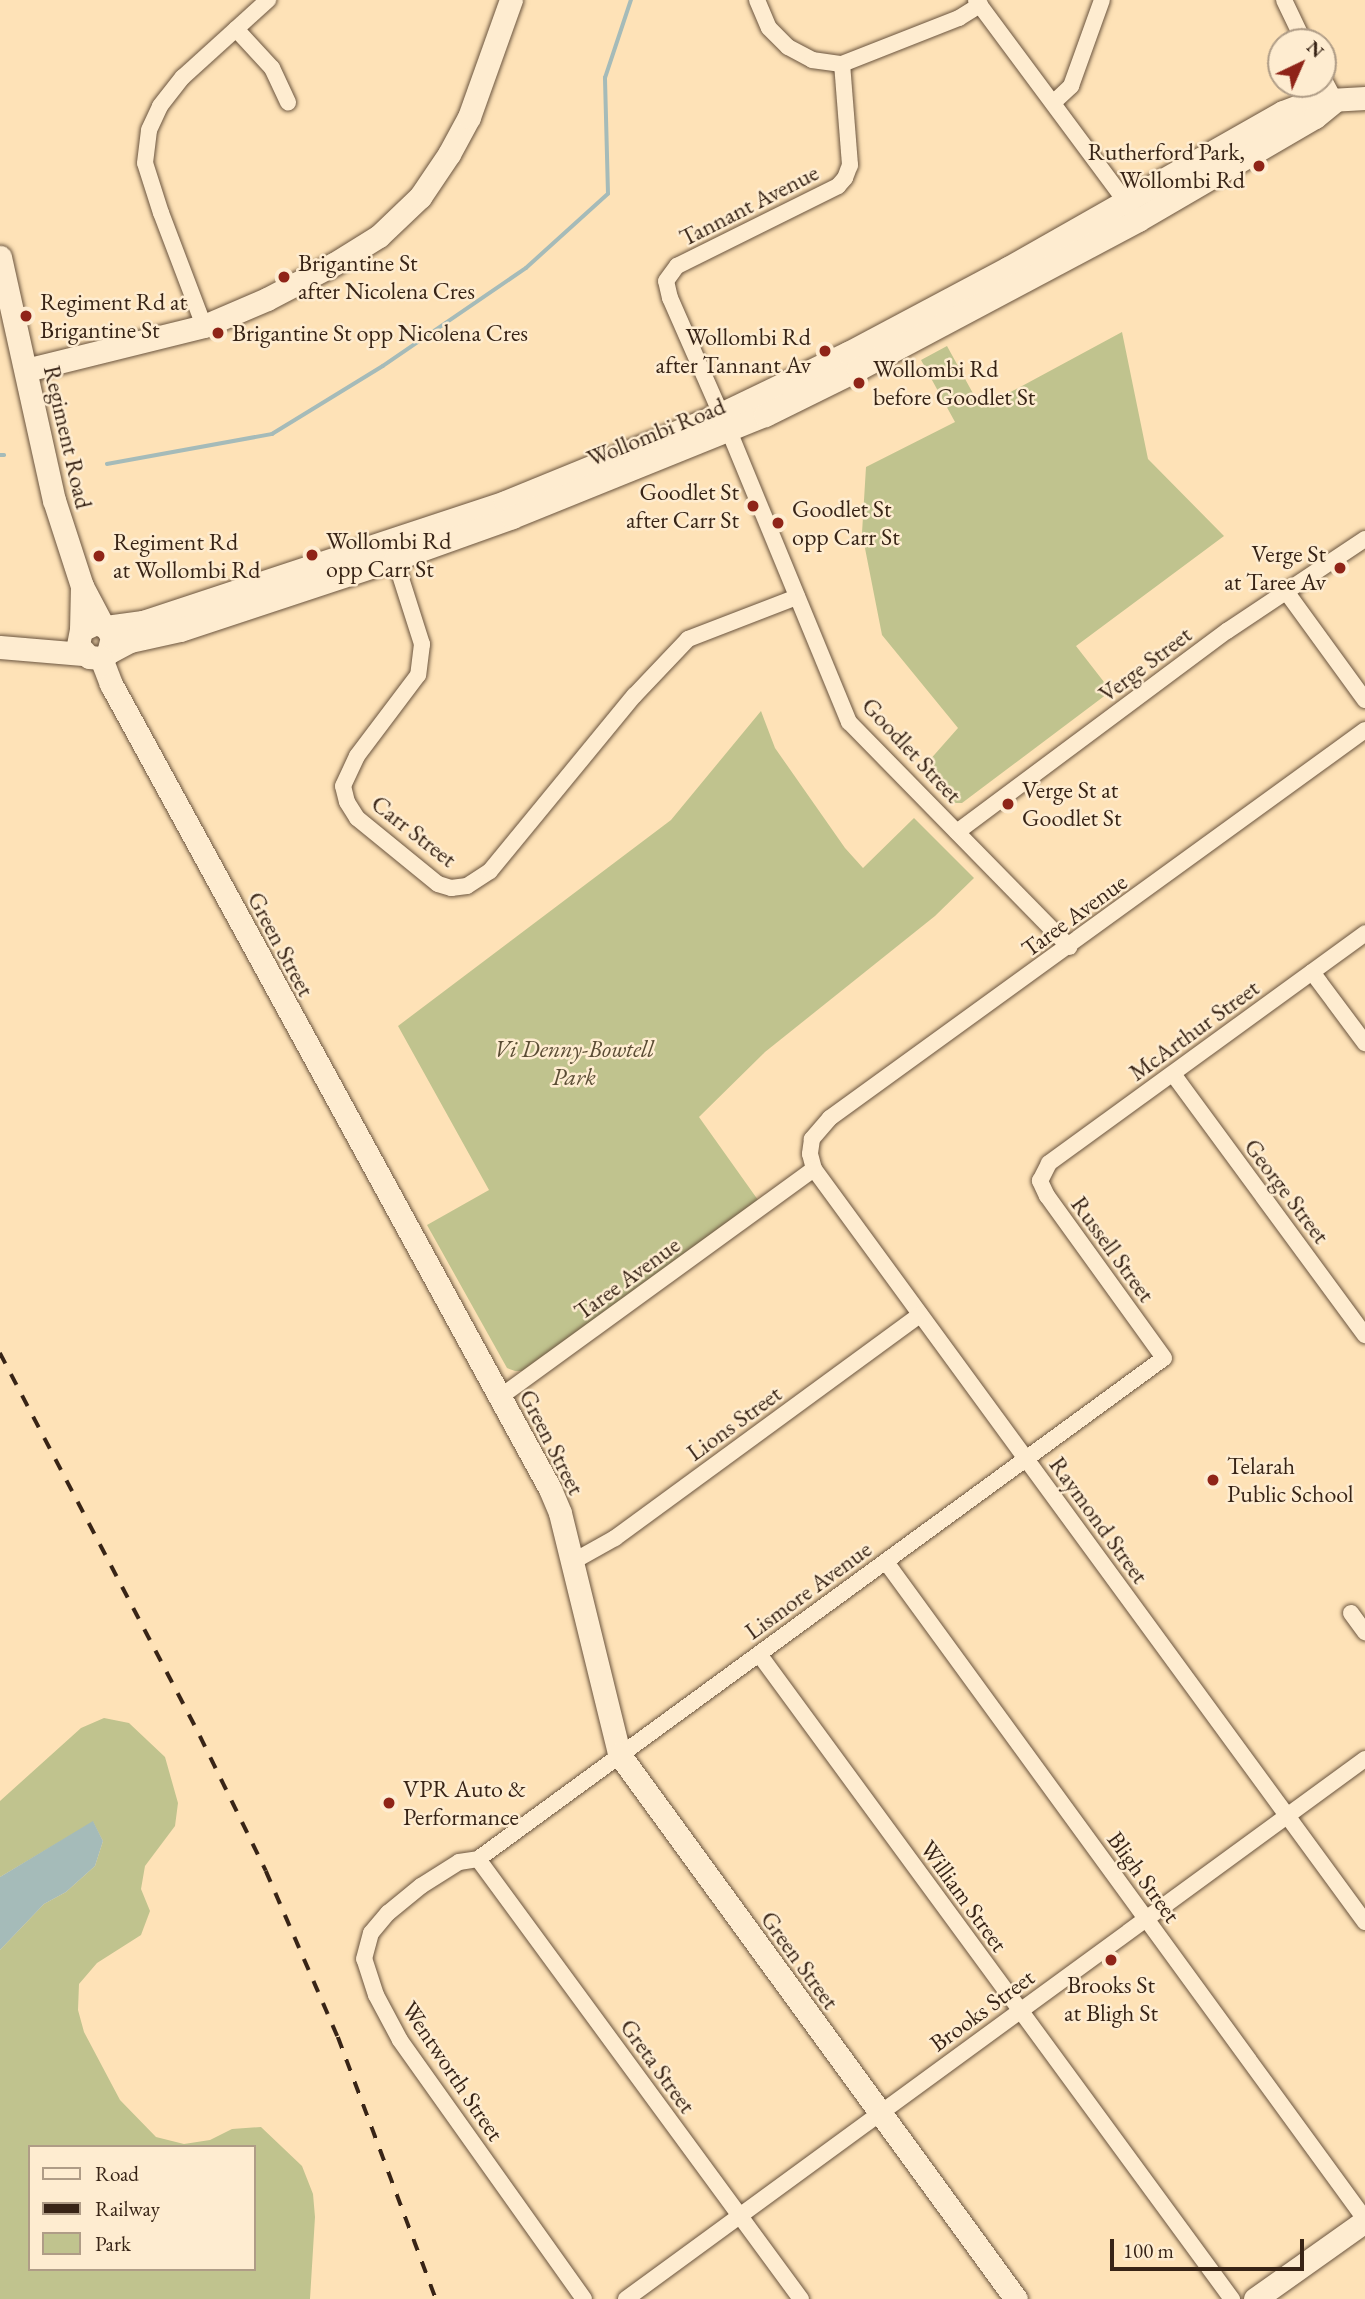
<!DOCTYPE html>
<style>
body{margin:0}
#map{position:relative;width:1365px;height:2299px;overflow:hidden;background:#fee2b7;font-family:"EB Garamond",serif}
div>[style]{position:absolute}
.green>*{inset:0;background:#c0c38e}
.water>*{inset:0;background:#a5bbb9}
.stream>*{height:3.5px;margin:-1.75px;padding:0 1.75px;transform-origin:1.75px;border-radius:1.75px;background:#a5bbb9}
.roads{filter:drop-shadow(0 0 2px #6a543e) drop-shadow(0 0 2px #6a543e)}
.street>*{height:16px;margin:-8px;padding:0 8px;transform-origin:8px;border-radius:8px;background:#feecd0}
.secondary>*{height:23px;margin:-11.5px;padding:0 11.5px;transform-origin:11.5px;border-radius:11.5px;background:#feecd0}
.rail>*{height:3.5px;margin-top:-1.75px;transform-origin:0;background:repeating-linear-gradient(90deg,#382416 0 12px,transparent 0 24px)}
.dots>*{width:19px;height:19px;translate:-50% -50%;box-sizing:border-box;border:4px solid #feecd0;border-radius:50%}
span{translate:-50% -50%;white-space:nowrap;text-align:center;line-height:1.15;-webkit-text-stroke:5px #feecd0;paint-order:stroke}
.poi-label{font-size:24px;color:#382416}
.right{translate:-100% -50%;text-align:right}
.left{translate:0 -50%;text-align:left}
.street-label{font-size:24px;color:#382416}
.park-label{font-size:24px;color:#5a4c34;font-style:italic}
.legend{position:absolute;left:28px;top:2145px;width:228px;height:126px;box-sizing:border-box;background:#feecd0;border:2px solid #af9c86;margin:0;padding:9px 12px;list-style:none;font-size:21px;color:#382416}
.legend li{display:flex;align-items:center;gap:14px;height:35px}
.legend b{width:35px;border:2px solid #af9c86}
.north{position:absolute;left:1267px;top:28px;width:70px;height:70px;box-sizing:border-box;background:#feecd0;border:2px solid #af9c86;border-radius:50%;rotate:44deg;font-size:19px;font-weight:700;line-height:28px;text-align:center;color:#382416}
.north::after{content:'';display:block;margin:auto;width:24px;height:32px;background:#8f2418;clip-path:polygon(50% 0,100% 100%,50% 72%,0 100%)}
.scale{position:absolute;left:1110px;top:2239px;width:194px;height:32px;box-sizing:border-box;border:4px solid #382416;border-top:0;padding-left:9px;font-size:21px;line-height:24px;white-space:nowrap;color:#382416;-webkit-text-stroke:5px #feecd0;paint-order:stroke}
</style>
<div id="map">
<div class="green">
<div style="clip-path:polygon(1122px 332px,1148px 459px,1224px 536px,1076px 646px,1111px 691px,962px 803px,950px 803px,920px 771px,958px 728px,882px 635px,862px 533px,866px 467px,955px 422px,921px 360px,947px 346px,981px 408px)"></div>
<div style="clip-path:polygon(761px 711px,775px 748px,845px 848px,863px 868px,914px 818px,974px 878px,935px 916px,765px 1052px,699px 1117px,758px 1200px,524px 1371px,515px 1371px,507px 1368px,427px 1225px,489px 1190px,398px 1026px,671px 820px)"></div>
<div style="clip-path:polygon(evenodd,104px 1718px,129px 1723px,165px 1757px,178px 1803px,175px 1826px,145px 1866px,141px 1889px,150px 1911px,141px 1935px,97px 1963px,79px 1984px,78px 2010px,84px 2032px,120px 2100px,156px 2137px,184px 2144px,210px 2140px,232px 2129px,261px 2127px,302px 2166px,313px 2194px,315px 2217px,310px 2299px,0 2299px,0 1950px,44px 1904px,66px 1892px,95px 1866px,103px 1841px,93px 1822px,0 1877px,0 1801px,81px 1728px,104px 1718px,30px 2147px,254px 2147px,254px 2269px,30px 2269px,30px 2147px)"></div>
</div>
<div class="water">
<div style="clip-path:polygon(93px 1821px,103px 1841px,95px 1866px,66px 1892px,44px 1904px,0 1950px,0 1877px)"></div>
</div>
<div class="stream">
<div style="left:0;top:455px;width:4px"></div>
<div style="left:107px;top:464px;width:168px;rotate:-10.3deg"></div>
<div style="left:272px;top:434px;width:130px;rotate:-31.5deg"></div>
<div style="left:383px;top:366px;width:173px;rotate:-34.4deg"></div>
<div style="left:526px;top:268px;width:110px;rotate:-42.1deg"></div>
<div style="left:608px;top:194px;width:116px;rotate:-91.5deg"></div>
<div style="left:605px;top:78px;width:82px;rotate:-71.6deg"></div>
</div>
<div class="roads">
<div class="street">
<div style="left:757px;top:0;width:30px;rotate:67deg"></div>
<div style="left:769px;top:28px;width:27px;rotate:45deg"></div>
<div style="left:788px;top:47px;width:27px;rotate:28deg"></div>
<div style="left:812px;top:60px;width:30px;rotate:8deg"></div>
<div style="left:842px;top:64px;width:126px;rotate:-21.5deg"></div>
<div style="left:959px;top:18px;width:25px;rotate:-32deg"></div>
<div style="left:976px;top:0;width:260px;rotate:53.4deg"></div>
<div style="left:1284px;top:0;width:47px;rotate:64.5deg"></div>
<div style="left:236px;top:29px;width:53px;rotate:47.3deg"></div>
<div style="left:272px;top:68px;width:38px;rotate:65deg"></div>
<div style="left:1323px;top:78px;width:26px;rotate:62deg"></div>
<div style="left:1053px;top:103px;width:25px;rotate:-43deg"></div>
<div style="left:1071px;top:86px;width:91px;rotate:-70.2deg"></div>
<div style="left:204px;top:326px;width:121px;rotate:-110.8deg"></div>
<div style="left:161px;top:213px;width:52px;rotate:-107.7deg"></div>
<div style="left:145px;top:163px;width:33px;rotate:-83deg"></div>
<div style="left:149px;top:130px;width:26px;rotate:-65deg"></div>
<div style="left:160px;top:106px;width:37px;rotate:-52deg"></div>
<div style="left:183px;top:77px;width:115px;rotate:-42.2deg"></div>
<div style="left:721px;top:414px;width:127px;rotate:-113.7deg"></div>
<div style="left:670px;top:298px;width:17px;rotate:-103deg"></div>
<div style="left:666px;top:281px;width:19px;rotate:-54deg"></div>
<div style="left:677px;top:266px;width:180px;rotate:-26.4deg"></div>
<div style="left:838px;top:186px;width:11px;rotate:-49deg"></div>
<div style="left:845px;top:178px;width:14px;rotate:-69deg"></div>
<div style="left:850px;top:165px;width:101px;rotate:-94.5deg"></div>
<div style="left:729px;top:431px;width:315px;rotate:67.6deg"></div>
<div style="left:849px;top:722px;width:315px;rotate:45.6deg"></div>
<div style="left:392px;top:550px;width:99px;rotate:72.3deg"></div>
<div style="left:422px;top:644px;width:31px;rotate:97deg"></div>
<div style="left:418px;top:675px;width:101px;rotate:127deg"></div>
<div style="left:357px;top:756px;width:33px;rotate:115deg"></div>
<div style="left:343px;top:786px;width:16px;rotate:76deg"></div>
<div style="left:347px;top:802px;width:19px;rotate:58deg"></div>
<div style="left:357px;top:818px;width:104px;rotate:39.2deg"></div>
<div style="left:438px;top:884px;width:14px;rotate:17deg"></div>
<div style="left:451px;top:888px;width:16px;rotate:-7deg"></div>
<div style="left:467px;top:886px;width:27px;rotate:-33deg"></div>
<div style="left:490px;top:871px;width:227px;rotate:-50.6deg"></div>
<div style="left:634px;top:696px;width:79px;rotate:-46.5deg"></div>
<div style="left:688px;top:639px;width:117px;rotate:-21.1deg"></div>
<div style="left:1285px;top:590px;width:136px;rotate:54deg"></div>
<div style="left:1365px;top:730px;width:661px;rotate:144.05deg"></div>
<div style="left:830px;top:1118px;width:28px;rotate:131deg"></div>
<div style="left:812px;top:1139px;width:15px;rotate:98deg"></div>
<div style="left:810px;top:1154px;width:16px;rotate:75deg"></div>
<div style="left:814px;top:1169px;width:933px;rotate:53.81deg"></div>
<div style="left:957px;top:832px;width:337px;rotate:-36.7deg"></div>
<div style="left:1227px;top:631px;width:166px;rotate:-33.7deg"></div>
<div style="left:1312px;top:972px;width:89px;rotate:53.3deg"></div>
<div style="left:1173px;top:1074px;width:324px;rotate:53.7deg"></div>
<div style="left:500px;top:1397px;width:388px;rotate:-36deg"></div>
<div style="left:572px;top:1562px;width:49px;rotate:-29.2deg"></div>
<div style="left:615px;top:1538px;width:378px;rotate:-36.2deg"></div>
<div style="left:886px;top:1562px;width:813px;rotate:53.91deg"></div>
<div style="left:1351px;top:1613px;width:24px;rotate:54deg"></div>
<div style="left:759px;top:1654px;width:800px;rotate:53.75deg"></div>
<div style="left:478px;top:1859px;width:546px;rotate:53.72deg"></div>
<div style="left:584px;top:2299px;width:318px;rotate:-125.4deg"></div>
<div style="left:400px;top:2040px;width:51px;rotate:-118.1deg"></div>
<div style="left:376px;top:1995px;width:38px;rotate:-108deg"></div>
<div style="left:364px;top:1959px;width:27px;rotate:-75deg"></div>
<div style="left:371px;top:1933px;width:26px;rotate:-50deg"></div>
<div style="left:388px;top:1913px;width:43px;rotate:-39.3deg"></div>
<div style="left:421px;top:1886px;width:45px;rotate:-32.3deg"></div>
<div style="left:459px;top:1862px;width:19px;rotate:-9deg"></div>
<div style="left:478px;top:1859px;width:849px;rotate:-36.14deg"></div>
<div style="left:1164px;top:1358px;width:200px;rotate:-125.8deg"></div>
<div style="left:1047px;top:1196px;width:17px;rotate:-115deg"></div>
<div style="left:1040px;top:1181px;width:20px;rotate:-63deg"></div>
<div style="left:1049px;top:1163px;width:391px;rotate:-36deg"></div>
<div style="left:626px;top:2299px;width:915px;rotate:-36.16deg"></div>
</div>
<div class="secondary">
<div style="left:0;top:257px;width:249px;rotate:77.5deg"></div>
<div style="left:54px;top:500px;width:90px;rotate:72deg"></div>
<div style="left:82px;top:586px;width:43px;rotate:62.2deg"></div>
<div style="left:26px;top:370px;width:183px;rotate:-13.9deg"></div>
<div style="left:204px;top:326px;width:69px;rotate:-23.2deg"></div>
<div style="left:267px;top:299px;width:76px;rotate:-27.6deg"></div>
<div style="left:334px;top:264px;width:53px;rotate:-31.9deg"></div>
<div style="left:379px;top:236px;width:57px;rotate:-43.6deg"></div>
<div style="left:420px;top:197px;width:52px;rotate:-56deg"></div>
<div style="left:449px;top:154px;width:42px;rotate:-61.6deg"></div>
<div style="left:469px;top:117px;width:124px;rotate:-70.3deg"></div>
<div style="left:106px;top:627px;width:37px;rotate:-8deg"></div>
<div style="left:143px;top:622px;width:381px;rotate:-18.3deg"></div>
<div style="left:505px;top:502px;width:233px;rotate:-22.2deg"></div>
<div style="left:721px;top:414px;width:141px;rotate:-25.7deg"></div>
<div style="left:848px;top:353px;width:181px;rotate:-28deg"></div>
<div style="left:1008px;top:268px;width:316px;rotate:-29.6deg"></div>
<div style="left:1283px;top:112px;width:31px;rotate:-21deg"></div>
<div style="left:1312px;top:101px;width:53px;rotate:-3.2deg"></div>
<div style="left:81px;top:630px;width:17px;rotate:-25deg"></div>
<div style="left:96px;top:623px;width:11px;rotate:22deg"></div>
<div style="left:106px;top:627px;width:12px;rotate:59deg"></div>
<div style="left:112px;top:637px;width:16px;rotate:104deg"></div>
<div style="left:108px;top:653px;width:9px;rotate:144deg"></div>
<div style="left:101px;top:658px;width:12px;rotate:-175deg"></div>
<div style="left:89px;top:657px;width:16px;rotate:-133deg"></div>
<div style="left:78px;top:645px;width:15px;rotate:-79deg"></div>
<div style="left:81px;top:630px;width:44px;rotate:-88.7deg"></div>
<div style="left:0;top:647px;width:83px;rotate:4.8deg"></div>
<div style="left:109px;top:652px;width:24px;rotate:-28deg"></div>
<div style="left:130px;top:641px;width:51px;rotate:-12.4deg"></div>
<div style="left:180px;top:630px;width:226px;rotate:-18.3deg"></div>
<div style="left:395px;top:559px;width:124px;rotate:-19.7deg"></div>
<div style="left:512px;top:517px;width:273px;rotate:-22deg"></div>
<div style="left:765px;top:415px;width:104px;rotate:-26.3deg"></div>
<div style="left:858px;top:369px;width:317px;rotate:-28deg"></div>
<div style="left:1138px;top:220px;width:205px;rotate:-30.2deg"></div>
<div style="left:1315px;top:117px;width:26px;rotate:-39deg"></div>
<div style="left:101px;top:658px;width:28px;rotate:69deg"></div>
<div style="left:111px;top:684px;width:917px;rotate:61.39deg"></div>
<div style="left:550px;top:1489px;width:26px;rotate:67deg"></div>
<div style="left:560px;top:1513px;width:248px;rotate:76.2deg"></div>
<div style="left:619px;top:1754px;width:674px;rotate:53.93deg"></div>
<div style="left:1255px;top:2299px;width:135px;rotate:-35.3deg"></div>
</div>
</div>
<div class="rail">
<div style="left:0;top:1353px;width:432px;rotate:62.4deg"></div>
<div style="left:200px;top:1736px;width:150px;rotate:63.9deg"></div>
<div style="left:266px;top:1871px;width:181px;rotate:66.6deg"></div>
<div style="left:338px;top:2037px;width:280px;rotate:69.5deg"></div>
</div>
<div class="dots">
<div style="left:1259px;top:166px;background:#8f2418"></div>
<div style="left:284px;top:277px;background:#8f2418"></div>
<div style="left:26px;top:316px;background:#8f2418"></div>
<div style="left:218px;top:333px;background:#8f2418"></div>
<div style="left:825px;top:351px;background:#8f2418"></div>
<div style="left:859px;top:383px;background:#8f2418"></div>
<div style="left:753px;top:506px;background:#8f2418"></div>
<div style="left:778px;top:523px;background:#8f2418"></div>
<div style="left:312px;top:555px;background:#8f2418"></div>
<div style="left:99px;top:556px;background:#8f2418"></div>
<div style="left:1340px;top:568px;background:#8f2418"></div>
<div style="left:1008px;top:804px;background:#8f2418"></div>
<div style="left:1213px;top:1480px;background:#8f2418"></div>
<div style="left:389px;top:1803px;background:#8f2418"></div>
<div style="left:1111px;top:1960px;background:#8f2418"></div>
</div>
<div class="poi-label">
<span class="right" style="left:1245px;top:166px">Rutherford Park,<br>Wollombi Rd</span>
<span class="left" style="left:298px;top:277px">Brigantine St<br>after Nicolena Cres</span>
<span class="left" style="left:40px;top:316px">Regiment Rd at<br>Brigantine St</span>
<span class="left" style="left:232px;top:333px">Brigantine St opp Nicolena Cres</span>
<span class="right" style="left:811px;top:351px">Wollombi Rd<br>after Tannant Av</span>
<span class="left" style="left:873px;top:383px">Wollombi Rd<br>before Goodlet St</span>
<span class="right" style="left:739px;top:506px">Goodlet St<br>after Carr St</span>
<span class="left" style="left:792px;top:523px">Goodlet St<br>opp Carr St</span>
<span class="left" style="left:326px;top:555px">Wollombi Rd<br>opp Carr St</span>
<span class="left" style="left:113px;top:556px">Regiment Rd<br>at Wollombi Rd</span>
<span class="right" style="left:1326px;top:568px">Verge St<br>at Taree Av</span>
<span class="left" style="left:1022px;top:804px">Verge St at<br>Goodlet St</span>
<span class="left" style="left:1227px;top:1480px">Telarah<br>Public School</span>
<span class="left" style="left:403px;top:1803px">VPR Auto &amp;<br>Performance</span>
<span style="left:1111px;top:1999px">Brooks St<br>at Bligh St</span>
</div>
<div class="street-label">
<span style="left:749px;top:205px;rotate:-27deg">Tannant Avenue</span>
<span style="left:656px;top:432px;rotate:-22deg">Wollombi Road</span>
<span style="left:68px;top:437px;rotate:77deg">Regiment Road</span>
<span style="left:1145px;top:664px;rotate:-37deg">Verge Street</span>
<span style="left:912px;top:750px;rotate:47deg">Goodlet Street</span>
<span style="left:414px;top:831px;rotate:38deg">Carr Street</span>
<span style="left:1074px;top:915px;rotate:-36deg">Taree Avenue</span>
<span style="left:281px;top:944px;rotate:62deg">Green Street</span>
<span style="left:1194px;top:1030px;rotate:-36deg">McArthur Street</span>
<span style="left:1287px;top:1191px;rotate:53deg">George Street</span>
<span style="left:1113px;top:1249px;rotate:54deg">Russell Street</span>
<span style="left:627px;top:1278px;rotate:-36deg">Taree Avenue</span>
<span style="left:734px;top:1423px;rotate:-36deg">Lions Street</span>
<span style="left:552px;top:1442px;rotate:63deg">Green Street</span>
<span style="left:1099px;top:1520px;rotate:54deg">Raymond Street</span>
<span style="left:808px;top:1590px;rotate:-36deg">Lismore Avenue</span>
<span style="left:1144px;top:1877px;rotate:54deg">Bligh Street</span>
<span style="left:964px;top:1896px;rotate:54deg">William Street</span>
<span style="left:800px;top:1960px;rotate:54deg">Green Street</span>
<span style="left:982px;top:2010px;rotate:-36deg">Brooks Street</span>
<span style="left:658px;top:2066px;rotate:54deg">Greta Street</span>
<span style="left:453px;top:2071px;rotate:56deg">Wentworth Street</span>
</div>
<div class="park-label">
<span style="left:574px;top:1063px">Vi Denny-Bowtell<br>Park</span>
</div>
<ul class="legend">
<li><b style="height:9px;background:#feecd0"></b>Road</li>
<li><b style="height:9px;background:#382416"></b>Railway</li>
<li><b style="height:19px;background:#c0c38e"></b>Park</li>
</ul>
<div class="north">N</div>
<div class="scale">100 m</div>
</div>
